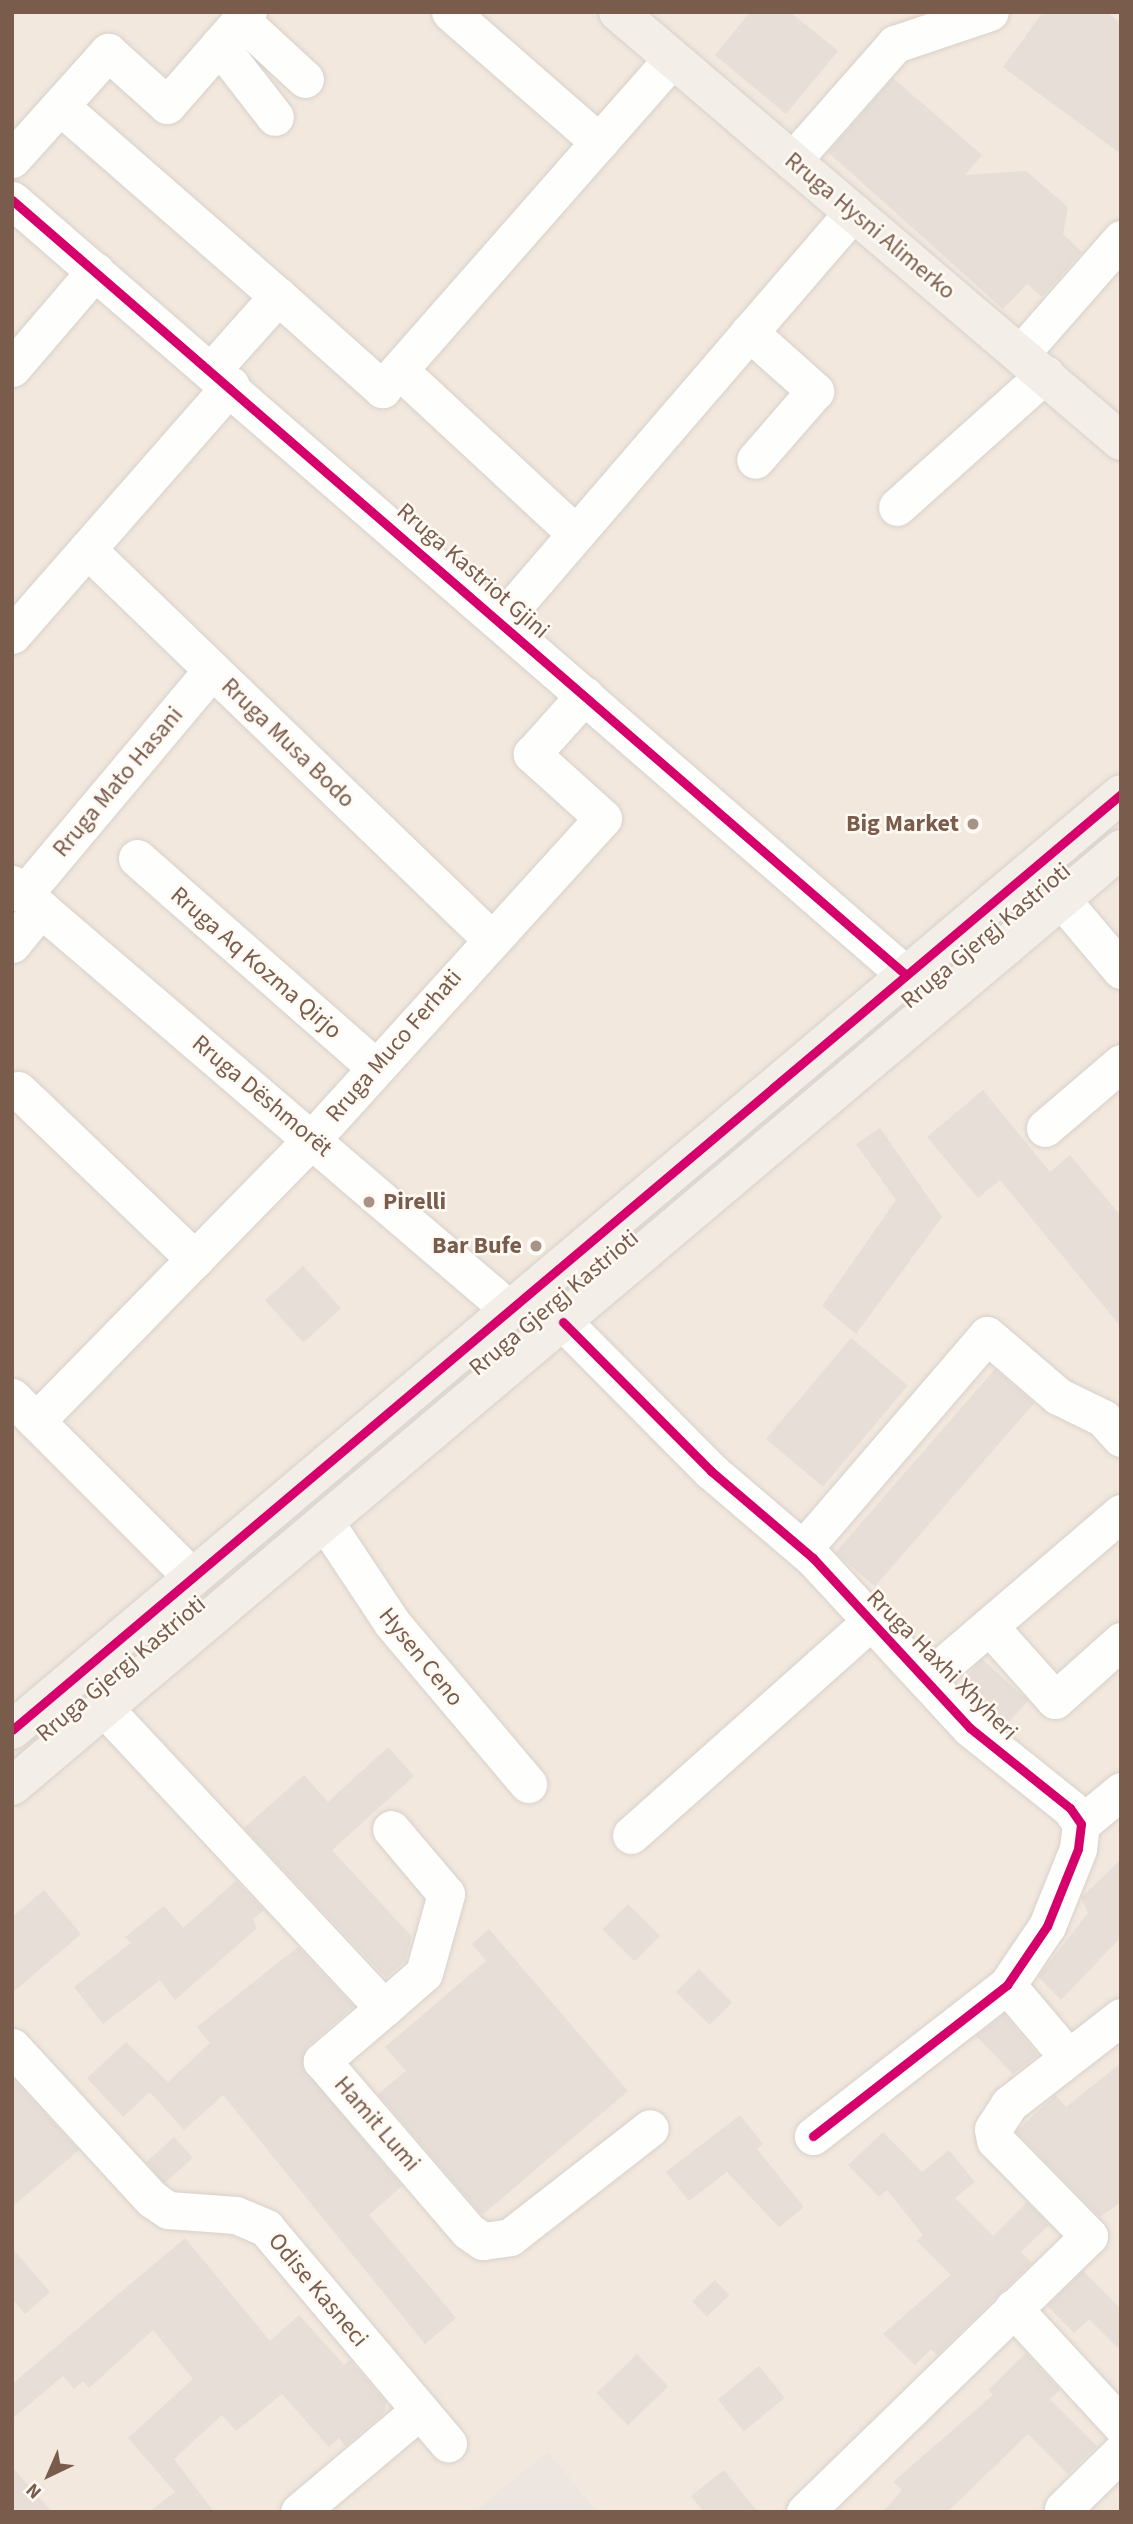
<!DOCTYPE html>
<meta charset="utf-8">
<style>
body{margin:0}
#map{position:relative;width:1133px;height:2524px;overflow:hidden;background:#f9f5f0;font-family:"Source Sans 3",sans-serif}
div>[style]{position:absolute}
.residential>*{inset:0;background:#f2e8de;transform-origin:0 0}
.industrial>*{inset:0;background:#ede5e0}
.building>*{inset:0;background:#e6ded7;transform-origin:0 0}
.roads{filter:drop-shadow(0 0 2px #d7d1cb) drop-shadow(0 0 2px #d7d1cb)}
.minor>*{height:37px;margin:-18.5px;padding:0 18.5px;transform-origin:18.5px;border-radius:18.5px;background:#fefefd}
.major>*{height:38px;margin:-19px;padding:0 19px;transform-origin:19px;border-radius:19px;background:#f3eee8}
.cycleway>*{height:9px;margin:-4.5px;padding:0 4.5px;transform-origin:4.5px;border-radius:4.5px;background:#d6006c}
.dots>*{width:19px;height:19px;translate:-50% -50%;box-sizing:border-box;border:4px solid #fffaf3;border-radius:50%}
span{translate:-50% -50%;white-space:nowrap;text-align:center;line-height:1.15;-webkit-text-stroke:5px #fffaf3;paint-order:stroke}
.street-label{font-size:24px;color:#7a5c4d}
.poi-label{font-size:24px;color:#7a5c4d;font-weight:700}
.right{translate:-100% -50%;text-align:right}
.left{translate:0 -50%;text-align:left}
.frame{position:absolute;inset:0;border:14px solid #7a5c4d;pointer-events:none}
.north{position:absolute;left:14px;top:2440px;width:70px;height:70px;-webkit-text-stroke:5px #fffaf3;paint-order:stroke;rotate:224deg;font-size:19px;font-weight:700;line-height:28px;text-align:center;color:#7a5c4d}
.north::after{content:'';display:block;margin:auto;width:24px;height:32px;background:#7a5c4d;clip-path:polygon(50% 0,100% 100%,50% 72%,0 100%)}
</style>
<div id="map">
<div class="residential">
<div style="left:12px;top:12px;width:1109px;height:2500px"></div>
</div>
<div class="industrial">
<div style="clip-path:polygon(548px 2452px,597px 2512px,474px 2512px)"></div>
</div>
<div class="building">
<div style="clip-path:polygon(750px 12px,790px 12px,838px 51px,786px 114px,715px 55px)"></div>
<div style="clip-path:polygon(1043px 12px,1106px 12px,1121px 23px,1121px 154px,1003px 67px)"></div>
<div style="clip-path:polygon(893px 78px,982px 155px,965px 175px,1026px 171px,1068px 207px,1063px 234px,1082px 252px,1042px 297px,1027px 284px,1003px 309px,828px 152px)"></div>
<div style="clip-path:polygon(983px 1090px,1050px 1172px,1070px 1155px,1121px 1216px,1121px 1327px,1000px 1180px,978px 1198px,927px 1137px)"></div>
<div style="clip-path:polygon(880px 1128px,942px 1217px,856px 1334px,822px 1306px,896px 1200px,856px 1144px)"></div>
<div style="left:303px;top:1266px;width:57px;height:51px;rotate:48deg"></div>
<div style="left:851px;top:1338px;width:74px;height:132px;rotate:40deg"></div>
<div style="left:995px;top:1369px;width:52px;height:243px;rotate:41deg"></div>
<div style="left:982px;top:1659px;width:62px;height:35px;rotate:42deg"></div>
<div style="clip-path:polygon(388px 1747px,414px 1776px,332px 1850px,412px 1937px,405px 1961px,386px 1978px,244px 1828px,304px 1775px,328px 1802px)"></div>
<div style="clip-path:polygon(1121px 1859px,1121px 1937px,1061px 2000px,1038px 1977px,1088px 1913px,1081px 1898px)"></div>
<div style="clip-path:polygon(236px 1881px,264px 1910px,253px 1919px,257px 1928px,175px 2000px,160px 1980px,103px 2024px,74px 1987px,131px 1943px,125px 1937px,164px 1906px,183px 1928px)"></div>
<div style="clip-path:polygon(44px 1890px,81px 1934px,12px 1993px,12px 1917px)"></div>
<div style="left:628px;top:1904px;width:45px;height:36px;rotate:45deg"></div>
<div style="clip-path:polygon(489px 1929px,628px 2091px,482px 2215px,378px 2094px,406px 2071px,385px 2047px,486px 1961px,472px 1944px)"></div>
<div style="clip-path:polygon(298px 1947px,354px 2006px,308px 2046px,302px 2066px,402px 2186px,369px 2215px,456px 2318px,425px 2344px,223px 2095px,184px 2130px,150px 2092px,123px 2117px,87px 2078px,126px 2042px,168px 2082px,210px 2043px,197px 2027px)"></div>
<div style="left:699px;top:1969px;width:47px;height:32px;rotate:45deg"></div>
<div style="clip-path:polygon(1004px 2014px,1038px 2055px,1013px 2074px,976px 2036px)"></div>
<div style="clip-path:polygon(1121px 2063px,1121px 2202px,1100px 2217px,1016px 2132px,1055px 2095px,1066px 2107px)"></div>
<div style="clip-path:polygon(12px 2078px,79px 2150px,12px 2207px)"></div>
<div style="clip-path:polygon(740px 2115px,763px 2144px,757px 2149px,804px 2207px,779px 2227px,727px 2172px,689px 2201px,666px 2172px)"></div>
<div style="clip-path:polygon(883px 2132px,922px 2172px,949px 2150px,975px 2182px,955px 2198px,993px 2236px,1027px 2202px,1049px 2225px,1021px 2252px,1032px 2263px,937px 2355px,931px 2349px,915px 2365px,883px 2334px,951px 2275px,917px 2241px,923px 2235px,887px 2190px,879px 2197px,848px 2165px)"></div>
<div style="left:174px;top:2137px;width:28px;height:38px;rotate:48deg"></div>
<div style="clip-path:polygon(185px 2238px,270px 2341px,299px 2315px,344px 2365px,350px 2360px,386px 2402px,385px 2412px,345px 2446px,339px 2438px,329px 2447px,282px 2394px,236px 2431px,222px 2415px,174px 2459px,214px 2512px,149px 2512px,175px 2492px,128px 2438px,193px 2379px,153px 2330px,89px 2388px,83px 2381px,74px 2389px,63px 2376px,12px 2419px,12px 2384px)"></div>
<div style="clip-path:polygon(12px 2248px,50px 2292px,25px 2314px,12px 2299px)"></div>
<div style="clip-path:polygon(1083px 2271px,1121px 2309px,1121px 2351px,1089px 2319px,1074px 2333px,1047px 2306px)"></div>
<div style="left:715px;top:2280px;width:21px;height:31px;rotate:47deg"></div>
<div style="clip-path:polygon(1026px 2353px,1060px 2390px,1050px 2399px,1097px 2446px,1068px 2474px,1028px 2434px,947px 2512px,883px 2512px,902px 2490px,893px 2482px,993px 2395px,988px 2390px)"></div>
<div style="left:637px;top:2354px;width:45px;height:56px;rotate:46deg"></div>
<div style="left:759px;top:2366px;width:41px;height:53px;rotate:51deg"></div>
<div style="clip-path:polygon(12px 2467px,52px 2512px,12px 2512px)"></div>
<div style="clip-path:polygon(724px 2470px,758px 2512px,704px 2512px,691px 2496px)"></div>
</div>
<div class="roads">
<div class="minor">
<div style="left:450px;top:12px;width:198px;rotate:41.1deg"></div>
<div style="left:241px;top:20px;width:87px;rotate:42.7deg"></div>
<div style="left:219px;top:45px;width:91px;rotate:52.1deg"></div>
<div style="left:60px;top:106px;width:289px;rotate:41.1deg"></div>
<div style="left:12px;top:159px;width:144px;rotate:-48.1deg"></div>
<div style="left:108px;top:52px;width:79px;rotate:41.9deg"></div>
<div style="left:167px;top:105px;width:123px;rotate:-48.9deg"></div>
<div style="left:792px;top:161px;width:156px;rotate:-48.6deg"></div>
<div style="left:895px;top:44px;width:100px;rotate:-18.6deg"></div>
<div style="left:12px;top:200px;width:1182px;rotate:40.92deg"></div>
<div style="left:749px;top:332px;width:89px;rotate:41.8deg"></div>
<div style="left:815px;top:391px;width:91px;rotate:131deg"></div>
<div style="left:1021px;top:353px;width:152px;rotate:-48.7deg"></div>
<div style="left:12px;top:368px;width:128px;rotate:-49.4deg"></div>
<div style="left:212px;top:370px;width:99px;rotate:-48.3deg"></div>
<div style="left:278px;top:296px;width:140px;rotate:41.8deg"></div>
<div style="left:382px;top:389px;width:439px;rotate:-48.7deg"></div>
<div style="left:399px;top:370px;width:241px;rotate:42.8deg"></div>
<div style="left:897px;top:507px;width:199px;rotate:-41.9deg"></div>
<div style="left:87px;top:549px;width:559px;rotate:43.98deg"></div>
<div style="left:501px;top:621px;width:540px;rotate:-49.28deg"></div>
<div style="left:12px;top:635px;width:332px;rotate:-48.8deg"></div>
<div style="left:137px;top:858px;width:317px;rotate:41.3deg"></div>
<div style="left:12px;top:884px;width:655px;rotate:40.54deg"></div>
<div style="left:24px;top:894px;width:292px;rotate:-50deg"></div>
<div style="left:1061px;top:899px;width:93px;rotate:49.8deg"></div>
<div style="left:12px;top:944px;width:46px;rotate:-51.1deg"></div>
<div style="left:18px;top:1090px;width:245px;rotate:43.7deg"></div>
<div style="left:1045px;top:1128px;width:100px;rotate:-40.5deg"></div>
<div style="left:563px;top:1322px;width:210px;rotate:45.2deg"></div>
<div style="left:711px;top:1471px;width:134px;rotate:40.5deg"></div>
<div style="left:813px;top:1558px;width:231px;rotate:47.3deg"></div>
<div style="left:970px;top:1728px;width:128px;rotate:38.7deg"></div>
<div style="left:1070px;top:1808px;width:19px;rotate:55deg"></div>
<div style="left:1081px;top:1824px;width:25px;rotate:97deg"></div>
<div style="left:1078px;top:1849px;width:83px;rotate:111.9deg"></div>
<div style="left:1047px;top:1926px;width:71px;rotate:124.1deg"></div>
<div style="left:1007px;top:1985px;width:246px;rotate:142.1deg"></div>
<div style="left:12px;top:1397px;width:255px;rotate:45deg"></div>
<div style="left:36px;top:1421px;width:395px;rotate:-45.6deg"></div>
<div style="left:312px;top:1139px;width:433px;rotate:-47.8deg"></div>
<div style="left:603px;top:818px;width:96px;rotate:-138deg"></div>
<div style="left:532px;top:754px;width:79px;rotate:-48.1deg"></div>
<div style="left:325px;top:1522px;width:121px;rotate:56.4deg"></div>
<div style="left:392px;top:1623px;width:211px;rotate:49.8deg"></div>
<div style="left:803px;top:1549px;width:282px;rotate:-49.3deg"></div>
<div style="left:987px;top:1335px;width:94px;rotate:40.7deg"></div>
<div style="left:1058px;top:1396px;width:50px;rotate:26.1deg"></div>
<div style="left:1103px;top:1418px;width:27px;rotate:48deg"></div>
<div style="left:989px;top:1626px;width:99px;rotate:48.3deg"></div>
<div style="left:1055px;top:1700px;width:89px;rotate:-41.8deg"></div>
<div style="left:926px;top:1680px;width:257px;rotate:-40.6deg"></div>
<div style="left:105px;top:1709px;width:409px;rotate:47deg"></div>
<div style="left:384px;top:2008px;width:82px;rotate:139.5deg"></div>
<div style="left:322px;top:2061px;width:224px;rotate:49.3deg"></div>
<div style="left:468px;top:2231px;width:18px;rotate:34deg"></div>
<div style="left:483px;top:2241px;width:27px;rotate:-8deg"></div>
<div style="left:510px;top:2237px;width:177px;rotate:-37.9deg"></div>
<div style="left:1081px;top:1824px;width:52px;rotate:-39.5deg"></div>
<div style="left:631px;top:1835px;width:322px;rotate:-41.7deg"></div>
<div style="left:1007px;top:1985px;width:93px;rotate:49.8deg"></div>
<div style="left:384px;top:2008px;width:53px;rotate:-41.2deg"></div>
<div style="left:424px;top:1973px;width:82px;rotate:-74.4deg"></div>
<div style="left:446px;top:1894px;width:85px;rotate:-130.2deg"></div>
<div style="left:12px;top:2047px;width:207px;rotate:47.4deg"></div>
<div style="left:152px;top:2199px;width:19px;rotate:35deg"></div>
<div style="left:168px;top:2210px;width:68px;rotate:4.2deg"></div>
<div style="left:236px;top:2215px;width:33px;rotate:23deg"></div>
<div style="left:266px;top:2228px;width:282px;rotate:49.8deg"></div>
<div style="left:1013px;top:2308px;width:159px;rotate:47.3deg"></div>
<div style="left:1063px;top:2509px;width:81px;rotate:-44.5deg"></div>
<div style="left:299px;top:2512px;width:158px;rotate:-40.1deg"></div>
<div style="left:805px;top:2512px;width:396px;rotate:-44.2deg"></div>
<div style="left:1089px;top:2236px;width:134px;rotate:-134.4deg"></div>
<div style="left:995px;top:2140px;width:11px;rotate:-100deg"></div>
<div style="left:993px;top:2129px;width:30px;rotate:-57deg"></div>
<div style="left:1009px;top:2104px;width:142px;rotate:-37.8deg"></div>
</div>
<div class="major">
<div style="left:618px;top:12px;width:661px;rotate:40.46deg"></div>
<div style="left:12px;top:1730px;width:1451px;rotate:-40.16deg"></div>
<div style="left:12px;top:1786px;width:1452px;rotate:-40.19deg"></div>
</div>
</div>
<div class="cycleway">
<div style="left:12px;top:200px;width:1182px;rotate:40.92deg"></div>
<div style="left:563px;top:1322px;width:210px;rotate:45.2deg"></div>
<div style="left:711px;top:1471px;width:134px;rotate:40.5deg"></div>
<div style="left:813px;top:1558px;width:231px;rotate:47.3deg"></div>
<div style="left:970px;top:1728px;width:128px;rotate:38.7deg"></div>
<div style="left:1070px;top:1808px;width:19px;rotate:55deg"></div>
<div style="left:1081px;top:1824px;width:25px;rotate:97deg"></div>
<div style="left:1078px;top:1849px;width:83px;rotate:111.9deg"></div>
<div style="left:1047px;top:1926px;width:71px;rotate:124.1deg"></div>
<div style="left:1007px;top:1985px;width:246px;rotate:142.1deg"></div>
<div style="left:12px;top:1730px;width:1451px;rotate:-40.16deg"></div>
</div>
<div class="dots">
<div style="left:973px;top:824px;background:#a69286"></div>
<div style="left:369px;top:1202px;background:#a69286"></div>
<div style="left:536px;top:1246px;background:#a69286"></div>
</div>
<div class="street-label">
<span style="left:870px;top:226px;rotate:40deg">Rruga Hysni Alimerko</span>
<span style="left:473px;top:571px;rotate:41deg">Rruga Kastriot Gjini</span>
<span style="left:288px;top:743px;rotate:44deg">Rruga Musa Bodo</span>
<span style="left:118px;top:782px;rotate:-50deg">Rruga Mato Hasani</span>
<span style="left:986px;top:936px;rotate:-40deg">Rruga Gjergj Kastrioti</span>
<span style="left:256px;top:963px;rotate:41deg">Rruga Aq Kozma Qirjo</span>
<span style="left:394px;top:1046px;rotate:-49deg">Rruga Muco Ferhati</span>
<span style="left:262px;top:1096px;rotate:40deg">Rruga Dëshmorët</span>
<span style="left:554px;top:1303px;rotate:-40deg">Rruga Gjergj Kastrioti</span>
<span style="left:421px;top:1657px;rotate:51deg">Hysen Ceno</span>
<span style="left:942px;top:1665px;rotate:45deg">Rruga Haxhi Xhyheri</span>
<span style="left:121px;top:1669px;rotate:-40deg">Rruga Gjergj Kastrioti</span>
<span style="left:377px;top:2124px;rotate:49deg">Hamit Lumi</span>
<span style="left:318px;top:2290px;rotate:50deg">Odise Kasneci</span>
</div>
<div class="poi-label">
<span class="right" style="left:959px;top:824px">Big Market</span>
<span class="left" style="left:383px;top:1202px">Pirelli</span>
<span class="right" style="left:522px;top:1246px">Bar Bufe</span>
</div>
<div class="frame"></div>
<div class="north">N</div>
</div>
